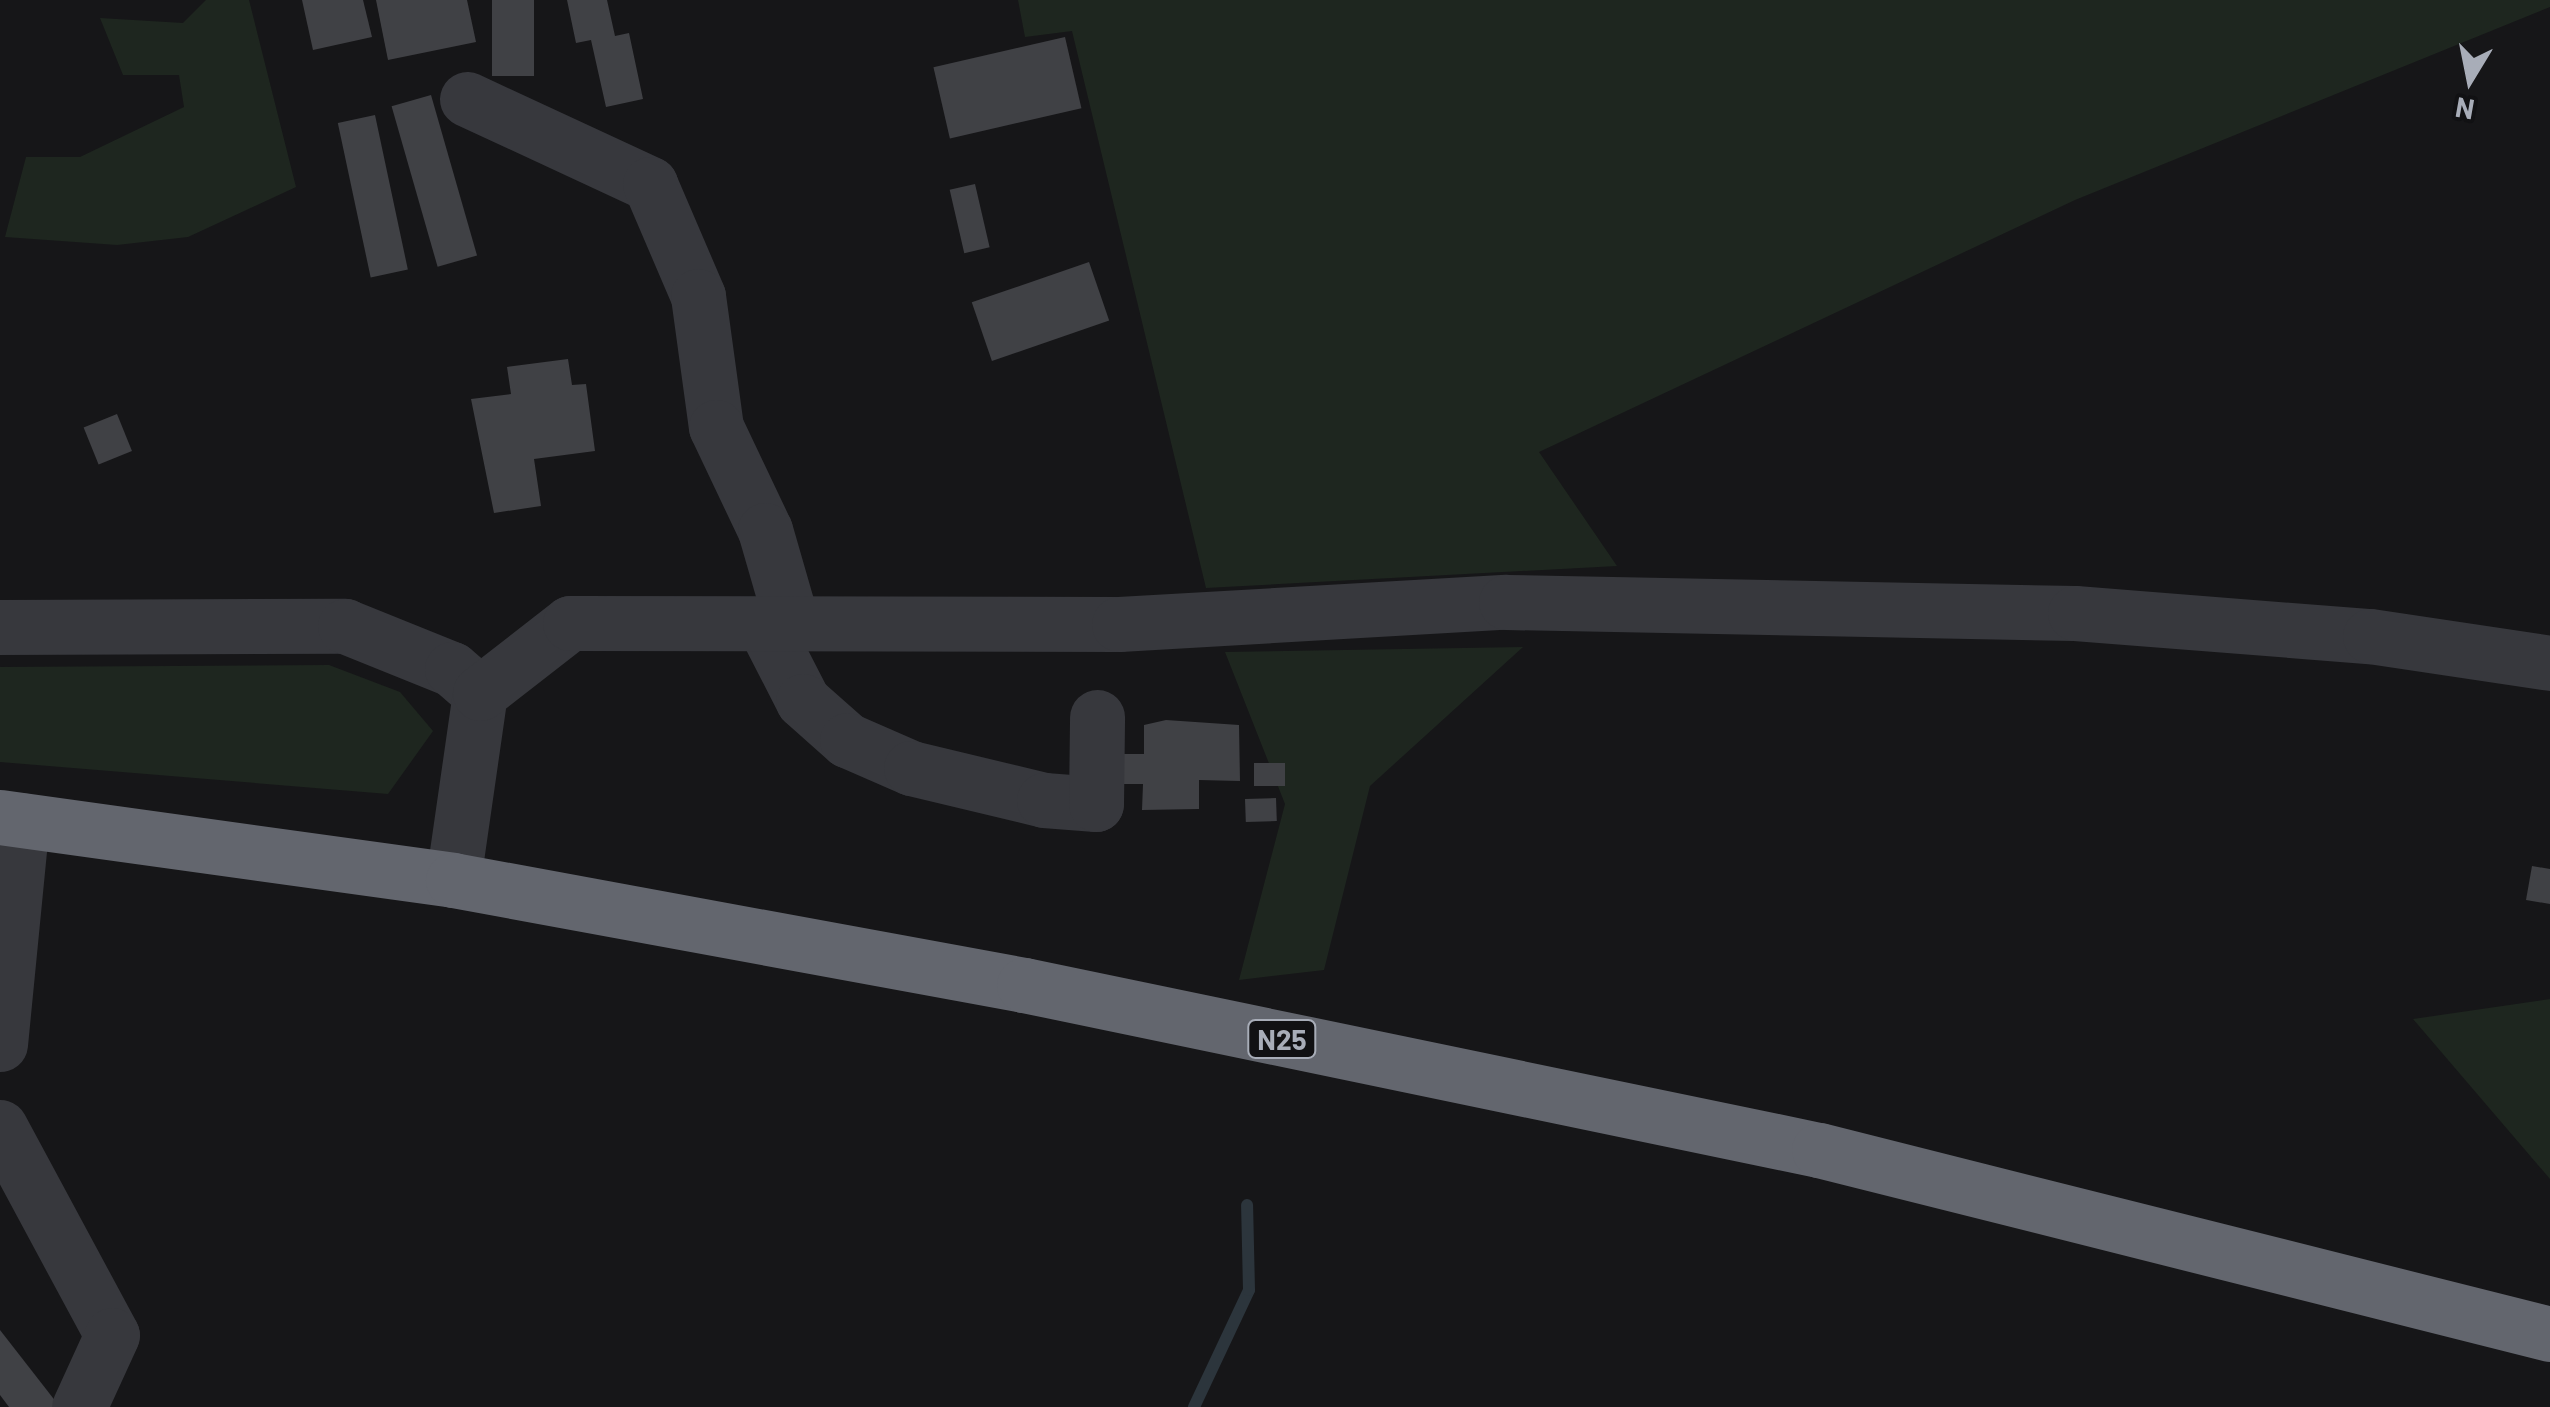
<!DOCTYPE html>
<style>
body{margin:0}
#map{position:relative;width:2550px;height:1407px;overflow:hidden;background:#161618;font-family:Barlow,sans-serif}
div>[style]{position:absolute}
.green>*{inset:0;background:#1e261f}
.stream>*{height:12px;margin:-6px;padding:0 6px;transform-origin:6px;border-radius:6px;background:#2c353c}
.building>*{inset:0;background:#404145;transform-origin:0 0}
.minor>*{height:55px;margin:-27.5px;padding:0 27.5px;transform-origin:27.5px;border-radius:27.5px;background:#37383d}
.highway>*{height:55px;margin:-27.5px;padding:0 27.5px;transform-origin:27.5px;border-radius:27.5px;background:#63666e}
span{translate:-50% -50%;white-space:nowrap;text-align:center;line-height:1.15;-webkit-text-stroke:9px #111113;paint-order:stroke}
.shield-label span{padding:2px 8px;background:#111113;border:2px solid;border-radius:8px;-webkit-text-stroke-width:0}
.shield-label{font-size:28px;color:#a8adb8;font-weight:700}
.north{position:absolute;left:2420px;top:30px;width:100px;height:100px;-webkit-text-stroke:8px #111113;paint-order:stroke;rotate:190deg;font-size:28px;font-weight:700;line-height:40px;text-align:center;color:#a8adb8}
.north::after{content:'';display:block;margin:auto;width:35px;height:45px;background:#a8adb8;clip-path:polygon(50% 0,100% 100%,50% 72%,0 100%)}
</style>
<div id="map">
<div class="green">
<div style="clip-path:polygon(206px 0,249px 0,296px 187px,188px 237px,117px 245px,5px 237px,26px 157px,80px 157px,184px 107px,179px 75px,123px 75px,100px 18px,183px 23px)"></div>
<div style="clip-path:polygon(1018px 0,2550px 0,2550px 7px,2075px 200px,1539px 452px,1617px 566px,1206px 588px,1072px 31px,1025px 37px)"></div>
<div style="clip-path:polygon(1523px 647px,1370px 786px,1324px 970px,1239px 980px,1285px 804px,1225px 652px)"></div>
<div style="clip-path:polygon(329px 665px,400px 692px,433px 731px,388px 794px,0 762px,0 667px)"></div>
<div style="clip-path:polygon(2550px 999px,2550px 1179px,2413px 1019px)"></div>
</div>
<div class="stream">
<div style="left:1194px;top:1407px;width:129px;rotate:-64.8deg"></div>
<div style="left:1249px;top:1290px;width:85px;rotate:-91.3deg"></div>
</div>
<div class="building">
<div style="clip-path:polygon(302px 0,363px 0,372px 37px,313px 50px)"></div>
<div style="clip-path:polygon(376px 0,467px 0,476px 42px,388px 60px)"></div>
<div style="left:492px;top:0;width:42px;height:76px"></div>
<div style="clip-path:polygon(567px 0,607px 0,615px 36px,629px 33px,643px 99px,606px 107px,591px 40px,576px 43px)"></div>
<div style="left:1065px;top:37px;width:73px;height:135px;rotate:77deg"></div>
<div style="left:431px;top:95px;width:167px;height:41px;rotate:74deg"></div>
<div style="left:375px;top:115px;width:158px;height:38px;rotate:78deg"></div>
<div style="left:975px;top:184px;width:65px;height:26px;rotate:77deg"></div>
<div style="left:1089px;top:262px;width:62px;height:124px;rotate:71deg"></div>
<div style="clip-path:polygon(568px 359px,572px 385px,586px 384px,595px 451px,534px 459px,541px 506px,494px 513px,471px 399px,511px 394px,507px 367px)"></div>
<div style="left:117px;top:414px;width:40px;height:36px;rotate:68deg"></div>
<div style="clip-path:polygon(1166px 720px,1239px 725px,1240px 781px,1199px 780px,1199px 809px,1142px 810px,1143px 784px,1124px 784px,1124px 754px,1144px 754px,1144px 725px)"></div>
<div style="left:1254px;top:763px;width:31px;height:23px"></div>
<div style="left:1276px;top:798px;width:23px;height:31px;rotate:88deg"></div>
<div style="clip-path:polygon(2532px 866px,2550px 869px,2550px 904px,2526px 900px)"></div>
<div style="clip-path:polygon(0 1330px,60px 1407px,9px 1407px,0 1395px)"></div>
</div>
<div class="minor">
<div style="left:467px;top:99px;width:202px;rotate:24.9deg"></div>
<div style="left:650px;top:184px;width:122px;rotate:66.8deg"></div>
<div style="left:698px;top:296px;width:132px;rotate:82.2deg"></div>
<div style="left:716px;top:427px;width:114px;rotate:64.6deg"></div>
<div style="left:765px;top:530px;width:101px;rotate:73.9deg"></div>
<div style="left:0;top:627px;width:345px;rotate:-0.2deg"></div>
<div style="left:345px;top:626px;width:115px;rotate:21.9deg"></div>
<div style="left:452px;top:669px;width:37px;rotate:41deg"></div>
<div style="left:765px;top:627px;width:83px;rotate:62.8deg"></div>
<div style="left:803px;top:701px;width:59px;rotate:41.6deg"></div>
<div style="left:847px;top:740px;width:70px;rotate:23.6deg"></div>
<div style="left:911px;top:768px;width:137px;rotate:13.5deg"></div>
<div style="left:1044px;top:800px;width:52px;rotate:4.4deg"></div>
<div style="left:1096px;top:804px;width:87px;rotate:-89.3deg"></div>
<div style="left:453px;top:880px;width:189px;rotate:-81.8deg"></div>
<div style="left:480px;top:693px;width:114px;rotate:-37.9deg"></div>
<div style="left:570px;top:623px;width:549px;rotate:0.1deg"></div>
<div style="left:1119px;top:624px;width:388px;rotate:-3.3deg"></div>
<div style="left:1506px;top:602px;width:569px;rotate:1.11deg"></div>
<div style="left:2075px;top:613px;width:296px;rotate:4.5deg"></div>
<div style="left:2370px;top:636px;width:182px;rotate:8.5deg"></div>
<div style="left:0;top:1044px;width:225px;rotate:-84.4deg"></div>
<div style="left:0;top:1127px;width:236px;rotate:61.7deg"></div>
<div style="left:112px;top:1335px;width:79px;rotate:114.6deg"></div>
</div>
<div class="highway">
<div style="left:0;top:817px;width:457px;rotate:7.9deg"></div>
<div style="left:453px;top:880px;width:581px;rotate:10.42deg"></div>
<div style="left:1024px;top:985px;width:812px;rotate:11.73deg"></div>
<div style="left:1819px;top:1150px;width:754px;rotate:14.13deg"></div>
</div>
<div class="shield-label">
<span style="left:1282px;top:1039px">N25</span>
</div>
<div class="north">N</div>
</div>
